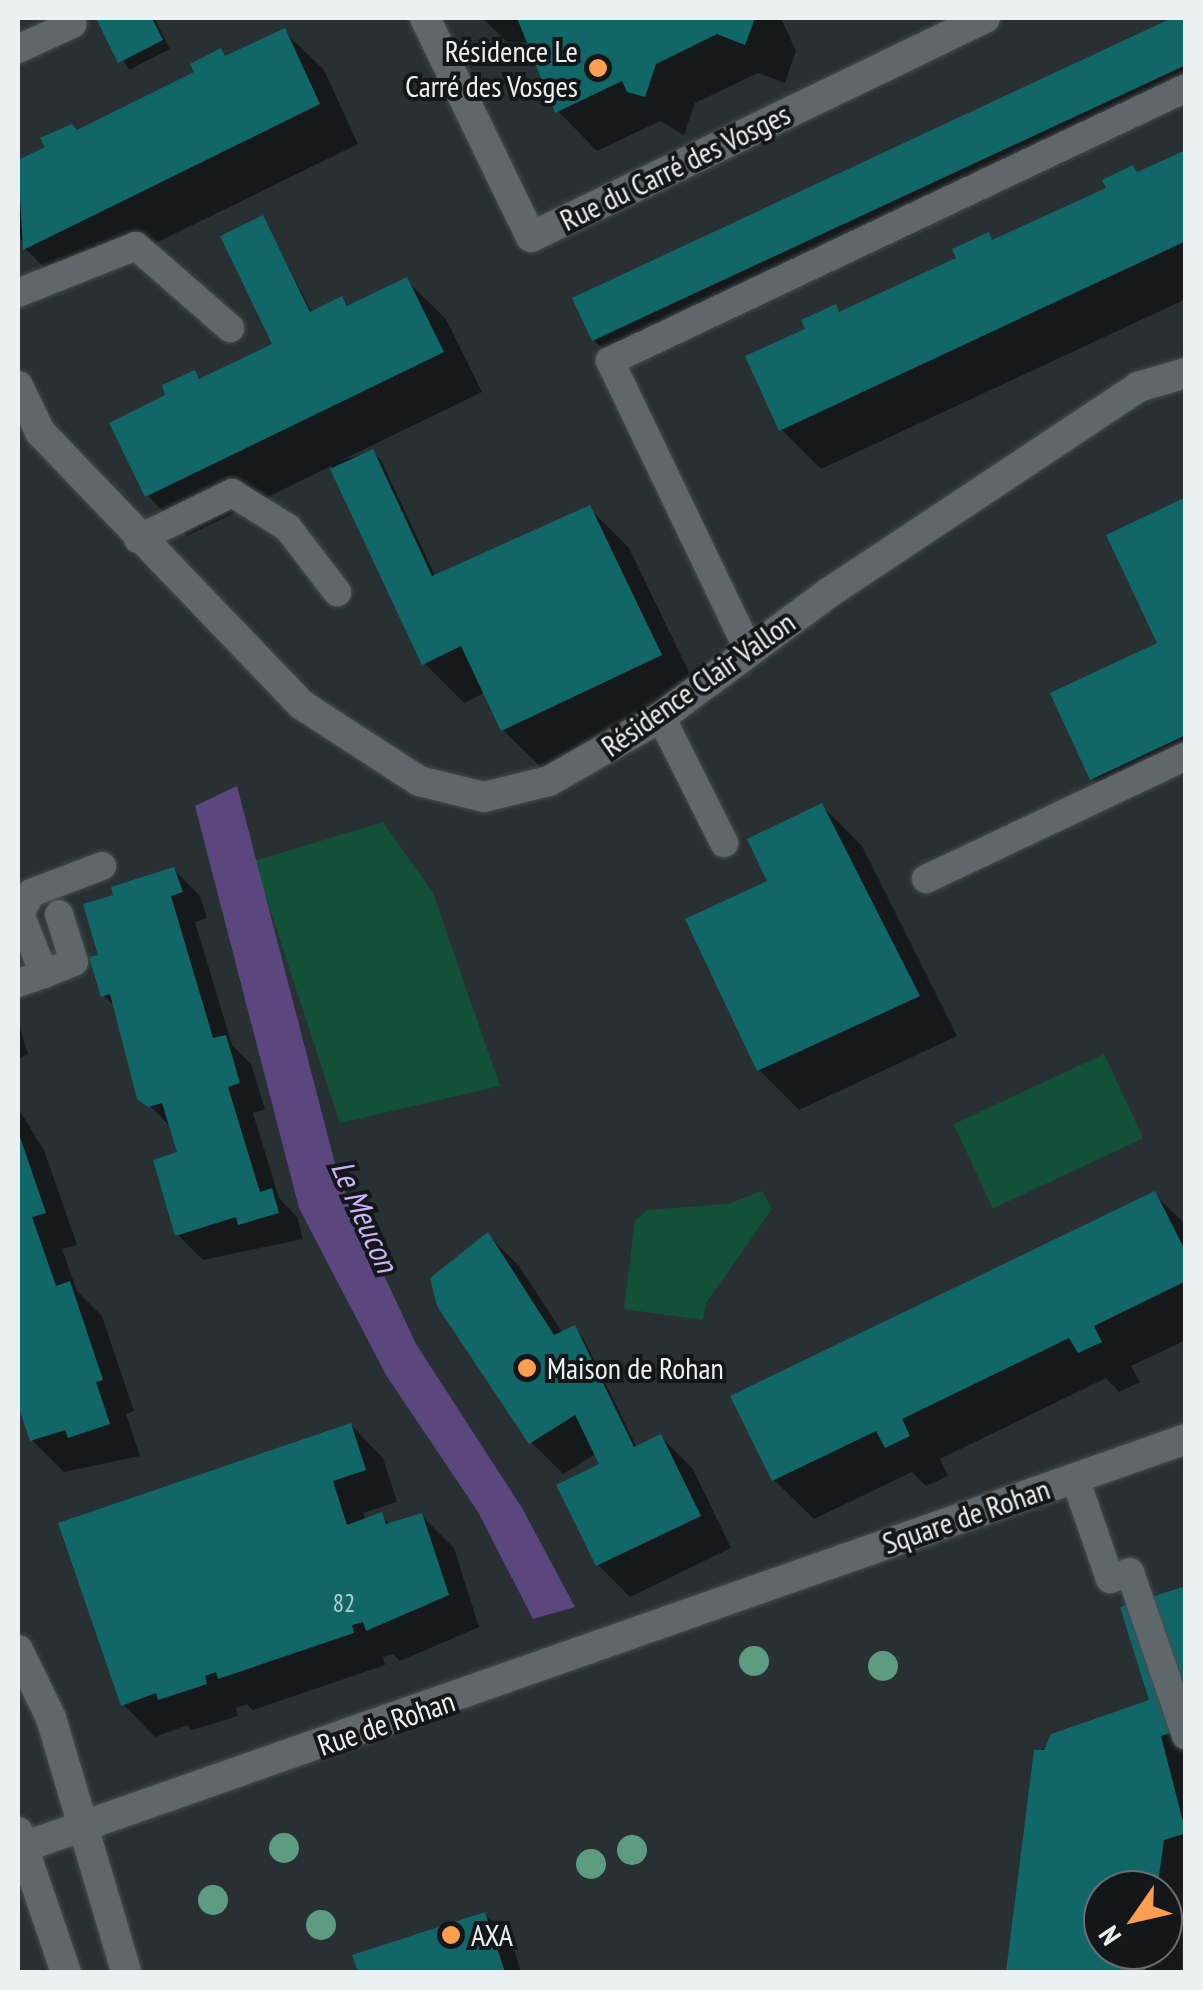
<!DOCTYPE html>
<meta charset="utf-8">
<style>
body{margin:0}
#map{position:relative;width:1203px;height:1990px;overflow:hidden;background:#283034;font-family:"PT Sans Narrow",sans-serif}
div>[style]{position:absolute}
.green>*{inset:0;background:#125037;transform-origin:0 0}
.water>*{inset:0;background:#5b467f}
.shadow>*{inset:0;background:#0007}
.building>*{inset:0;background:#116768}
.roads{filter:drop-shadow(0 0 2px #454c4f) drop-shadow(0 0 2px #454c4f)}
.lane>*{height:28px;margin:-14px;padding:0 14px;transform-origin:14px;border-radius:14px;background:#5f676c}
.street>*{height:30px;margin:-15px;padding:0 15px;transform-origin:15px;border-radius:15px;background:#5f676c}
.secondary>*{height:30px;margin:-15px;padding:0 15px;transform-origin:15px;border-radius:15px;background:#5f676c}
.trees>*{width:30px;height:30px;margin:-15px;border-radius:50%;background:#5e9c82}
.dots>*{width:28px;height:28px;translate:-50% -50%;box-sizing:border-box;border:5px solid #141719;border-radius:50%}
span{translate:-50% -50%;white-space:nowrap;text-align:center;line-height:1.15;-webkit-text-stroke:8px #141719;paint-order:stroke}
.number-label{font-size:25px;color:#b4ced0}
.number-label span{-webkit-text-stroke-width:0}
.poi-label{font-size:30px;color:#ebf0f3}
.right{translate:-100% -50%;text-align:right}
.left{translate:0 -50%;text-align:left}
.street-label{font-size:30px;color:#ebf0f3}
.water-label{font-size:32px;color:#cbb3f9;font-style:italic}
.frame{position:absolute;inset:0;border:20px solid #ebf0f3;pointer-events:none}
.north{position:absolute;left:1083px;top:1870px;width:100px;height:100px;box-sizing:border-box;background:#141719;border:2px solid #6a6e70;border-radius:50%;rotate:236deg;font-size:28px;font-weight:700;line-height:40px;text-align:center;color:#ebf0f3}
.north::after{content:'';display:block;margin:auto;width:35px;height:45px;background:#fb9e50;clip-path:polygon(50% 0,100% 100%,50% 72%,0 100%)}
</style>
<div id="map">
<div class="green">
<div style="clip-path:polygon(383px 822px,433px 893px,500px 1086px,340px 1123px,254px 861px)"></div>
<div style="left:1104px;top:1054px;width:93px;height:166px;rotate:65deg"></div>
<div style="clip-path:polygon(762px 1191px,772px 1209px,706px 1303px,703px 1320px,624px 1309px,635px 1221px,647px 1210px,728px 1204px)"></div>
</div>
<div class="water">
<div style="clip-path:polygon(237px 786px,339px 1179px,416px 1344px,522px 1508px,575px 1607px,533px 1619px,478px 1512px,386px 1375px,299px 1208px,195px 806px)"></div>
</div>
<div class="shadow">
<div style="clip-path:polygon(99px 18px,154px 18px,170px 49px,129px 70px)"></div>
<div style="clip-path:polygon(482px 18px,781px 18px,796px 51px,785px 83px,758px 73px,695px 103px,684px 135px,660px 121px,597px 151px,558px 111px,530px 43px,507px 42px)"></div>
<div style="clip-path:polygon(1178px 18px,1186px 18px,1186px 77px,603px 349px,594px 340px,575px 300px)"></div>
<div style="clip-path:polygon(284px 31px,324px 70px,358px 144px,64px 288px,25px 248px,18px 233px,18px 163px)"></div>
<div style="clip-path:polygon(1186px 153px,1186px 299px,821px 469px,781px 429px,808px 330px,835px 307px,842px 314px,959px 259px,988px 235px,995px 242px,1109px 189px,1133px 168px,1139px 174px)"></div>
<div style="clip-path:polygon(263px 218px,313px 314px,342px 299px,350px 307px,406px 280px,446px 319px,482px 392px,342px 460px,372px 452px,381px 460px,436px 578px,589px 508px,629px 548px,700px 695px,543px 769px,503px 730px,486px 692px,464px 703px,424px 663px,331px 466px,187px 536px,148px 496px,113px 424px,169px 397px,195px 373px,202px 380px,275px 344px)"></div>
<div style="clip-path:polygon(1186px 500px,1186px 761px,1110px 797px,1092px 778px,1160px 644px)"></div>
<div style="clip-path:polygon(822px 806px,862px 846px,957px 1036px,799px 1110px,759px 1070px,770px 882px)"></div>
<div style="clip-path:polygon(174px 870px,200px 896px,207px 918px,195px 922px,232px 1045px,251px 1064px,265px 1109px,253px 1113px,279px 1198px,297px 1217px,303px 1239px,203px 1260px,177px 1234px,180px 1154px,172px 1128px,139px 1095px,118px 1010px,103px 995px,101px 956px,116px 897px)"></div>
<div style="clip-path:polygon(18px 1022px,28px 1054px,18px 1059px)"></div>
<div style="clip-path:polygon(18px 1108px,44px 1150px,77px 1245px,62px 1249px,77px 1291px,102px 1316px,134px 1411px,126px 1414px,140px 1456px,64px 1472px,32px 1440px,18px 1397px)"></div>
<div style="clip-path:polygon(1154px 1194px,1186px 1225px,1186px 1340px,1131px 1366px,1140px 1382px,1119px 1392px,1106px 1378px,940px 1459px,948px 1476px,926px 1486px,912px 1472px,814px 1519px,774px 1480px)"></div>
<div style="clip-path:polygon(488px 1235px,520px 1267px,563px 1334px,574px 1328px,583px 1337px,637px 1448px,661px 1437px,693px 1469px,731px 1548px,630px 1597px,598px 1565px,603px 1465px,597px 1453px,563px 1474px,531px 1442px)"></div>
<div style="clip-path:polygon(351px 1425px,383px 1458px,397px 1502px,363px 1513px,366px 1521px,381px 1515px,391px 1525px,422px 1516px,454px 1548px,479px 1627px,400px 1661px,393px 1654px,383px 1657px,385px 1665px,253px 1710px,247px 1704px,236px 1708px,238px 1716px,192px 1730px,187px 1725px,155px 1737px,123px 1704px)"></div>
<div style="clip-path:polygon(evenodd,1186px 1588px,1182px 1972px,1008px 1972px,1036px 1752px,1148px 1703px,1186px 1588px,1103px 1890px,1163px 1890px,1163px 1950px,1103px 1950px,1103px 1890px)"></div>
<div style="clip-path:polygon(485px 1914px,511px 1940px,521px 1972px,361px 1972px,356px 1957px)"></div>
</div>
<div class="building">
<div style="clip-path:polygon(96px 18px,152px 18px,163px 40px,118px 63px)"></div>
<div style="clip-path:polygon(517px 18px,755px 18px,745px 45px,717px 34px,656px 64px,645px 97px,627px 92px,622px 81px,555px 113px)"></div>
<div style="clip-path:polygon(1172px 18px,1186px 18px,1186px 65px,592px 341px,572px 298px)"></div>
<div style="clip-path:polygon(285px 28px,320px 104px,23px 250px,18px 160px,45px 147px,40px 138px,72px 124px,77px 130px,194px 72px,190px 64px,221px 48px,225px 56px)"></div>
<div style="clip-path:polygon(1186px 150px,1186px 241px,779px 431px,745px 356px,805px 329px,801px 320px,836px 304px,839px 312px,956px 258px,952px 249px,989px 232px,992px 240px,1106px 188px,1102px 180px,1133px 165px,1137px 172px)"></div>
<div style="clip-path:polygon(263px 215px,310px 312px,342px 296px,347px 306px,407px 277px,444px 352px,145px 497px,109px 423px,165px 395px,162px 385px,195px 370px,199px 379px,272px 344px,220px 236px)"></div>
<div style="clip-path:polygon(373px 449px,432px 576px,590px 505px,662px 655px,501px 731px,461px 646px,422px 665px,330px 469px)"></div>
<div style="clip-path:polygon(1186px 497px,1186px 735px,1090px 780px,1050px 693px,1157px 643px,1106px 535px)"></div>
<div style="clip-path:polygon(822px 803px,920px 996px,757px 1071px,685px 919px,767px 881px,747px 839px)"></div>
<div style="clip-path:polygon(174px 867px,183px 892px,171px 896px,213px 1038px,226px 1035px,240px 1083px,228px 1087px,260px 1192px,272px 1188px,279px 1213px,238px 1225px,236px 1217px,175px 1236px,153px 1160px,177px 1152px,162px 1103px,148px 1107px,137px 1099px,110px 994px,101px 997px,89px 957px,98px 955px,83px 904px,113px 895px,111px 887px)"></div>
<div style="clip-path:polygon(18px 1131px,46px 1213px,32px 1217px,56px 1286px,70px 1281px,103px 1380px,96px 1382px,110px 1424px,68px 1438px,65px 1430px,30px 1441px,18px 1405px)"></div>
<div style="clip-path:polygon(1155px 1191px,1186px 1252px,1186px 1281px,1094px 1326px,1102px 1342px,1078px 1353px,1069px 1338px,902px 1419px,910px 1436px,885px 1448px,876px 1431px,772px 1481px,730px 1396px)"></div>
<div style="clip-path:polygon(488px 1232px,554px 1335px,575px 1325px,634px 1447px,661px 1434px,701px 1516px,596px 1566px,556px 1485px,599px 1464px,575px 1415px,529px 1444px,437px 1306px,430px 1278px)"></div>
<div style="clip-path:polygon(351px 1423px,366px 1470px,333px 1481px,347px 1525px,382px 1512px,386px 1524px,422px 1513px,449px 1595px,366px 1631px,363px 1622px,352px 1625px,354px 1633px,218px 1679px,216px 1672px,205px 1676px,207px 1684px,158px 1700px,156px 1693px,121px 1706px,58px 1523px)"></div>
<div style="clip-path:polygon(1186px 1586px,1186px 1728px,1161px 1736px,1186px 1833px,1164px 1840px,1157px 1890px,1103px 1890px,1103px 1950px,1149px 1950px,1145px 1972px,1006px 1972px,1034px 1750px,1044px 1750px,1051px 1734px,1149px 1700px,1120px 1607px)"></div>
<div style="clip-path:polygon(485px 1912px,505px 1972px,358px 1972px,352px 1955px)"></div>
</div>
<div class="roads">
<div class="lane">
<div style="left:18px;top:49px;width:60px;rotate:-24.8deg"></div>
<div style="left:72px;top:24px;width:7px;rotate:-117deg"></div>
<div style="left:18px;top:293px;width:127px;rotate:-21.7deg"></div>
<div style="left:136px;top:246px;width:125px;rotate:41.1deg"></div>
<div style="left:138px;top:539px;width:105px;rotate:-26.1deg"></div>
<div style="left:232px;top:493px;width:66px;rotate:32deg"></div>
<div style="left:288px;top:528px;width:81px;rotate:52.6deg"></div>
<div style="left:749px;top:651px;width:322px;rotate:-115.6deg"></div>
<div style="left:610px;top:361px;width:637px;rotate:-25.36deg"></div>
<div style="left:661px;top:717px;width:141px;rotate:63.4deg"></div>
<div style="left:926px;top:879px;width:288px;rotate:-25.3deg"></div>
<div style="left:44px;top:974px;width:32px;rotate:-22deg"></div>
<div style="left:74px;top:962px;width:50px;rotate:-107.4deg"></div>
<div style="left:18px;top:983px;width:28px;rotate:-19deg"></div>
<div style="left:44px;top:974px;width:65px;rotate:-111.8deg"></div>
<div style="left:20px;top:914px;width:24px;rotate:-62deg"></div>
<div style="left:31px;top:893px;width:76px;rotate:-20.8deg"></div>
<div style="left:1075px;top:1478px;width:107px;rotate:70.9deg"></div>
<div style="left:1110px;top:1579px;width:21px;rotate:-19deg"></div>
<div style="left:1130px;top:1572px;width:173px;rotate:71.1deg"></div>
</div>
<div class="street">
<div style="left:425px;top:18px;width:243px;rotate:64.2deg"></div>
<div style="left:531px;top:237px;width:504px;rotate:-25.75deg"></div>
<div style="left:18px;top:386px;width:51px;rotate:64.4deg"></div>
<div style="left:40px;top:432px;width:378px;rotate:46.2deg"></div>
<div style="left:302px;top:705px;width:140px;rotate:33deg"></div>
<div style="left:419px;top:781px;width:67px;rotate:13.8deg"></div>
<div style="left:484px;top:797px;width:67px;rotate:-13.8deg"></div>
<div style="left:549px;top:781px;width:129px;rotate:-29.7deg"></div>
<div style="left:661px;top:717px;width:210px;rotate:-36.5deg"></div>
<div style="left:830px;top:592px;width:370px;rotate:-33.6deg"></div>
<div style="left:1138px;top:387px;width:50px;rotate:-16.3deg"></div>
<div style="left:18px;top:1849px;width:1238px;rotate:-19.34deg"></div>
</div>
<div class="secondary">
<div style="left:18px;top:1650px;width:76px;rotate:64.1deg"></div>
<div style="left:51px;top:1718px;width:265px;rotate:73.5deg"></div>
<div style="left:18px;top:1832px;width:148px;rotate:71.1deg"></div>
</div>
</div>
<div class="trees">
<div style="left:754px;top:1661px"></div>
<div style="left:883px;top:1666px"></div>
<div style="left:284px;top:1848px"></div>
<div style="left:632px;top:1850px"></div>
<div style="left:591px;top:1864px"></div>
<div style="left:213px;top:1900px"></div>
<div style="left:321px;top:1925px"></div>
</div>
<div class="dots">
<div style="left:598px;top:68px;background:#fb9e50"></div>
<div style="left:527px;top:1368px;background:#fb9e50"></div>
<div style="left:451px;top:1935px;background:#fb9e50"></div>
</div>
<div class="number-label">
<span style="left:344px;top:1603px">82</span>
</div>
<div class="poi-label">
<span class="right" style="left:578px;top:68px">Résidence Le<br>Carré des Vosges</span>
<span class="left" style="left:547px;top:1368px">Maison de Rohan</span>
<span class="left" style="left:471px;top:1935px">AXA</span>
</div>
<div class="street-label">
<span style="left:675px;top:167px;rotate:-26deg">Rue du Carré des Vosges</span>
<span style="left:698px;top:684px;rotate:-35deg">Résidence Clair Vallon</span>
<span style="left:966px;top:1516px;rotate:-19deg">Square de Rohan</span>
<span style="left:386px;top:1723px;rotate:-19deg">Rue de Rohan</span>
</div>
<div class="water-label">
<span style="left:365px;top:1216px;rotate:66deg">Le Meucon</span>
</div>
<div class="frame"></div>
<div class="north">N</div>
</div>
